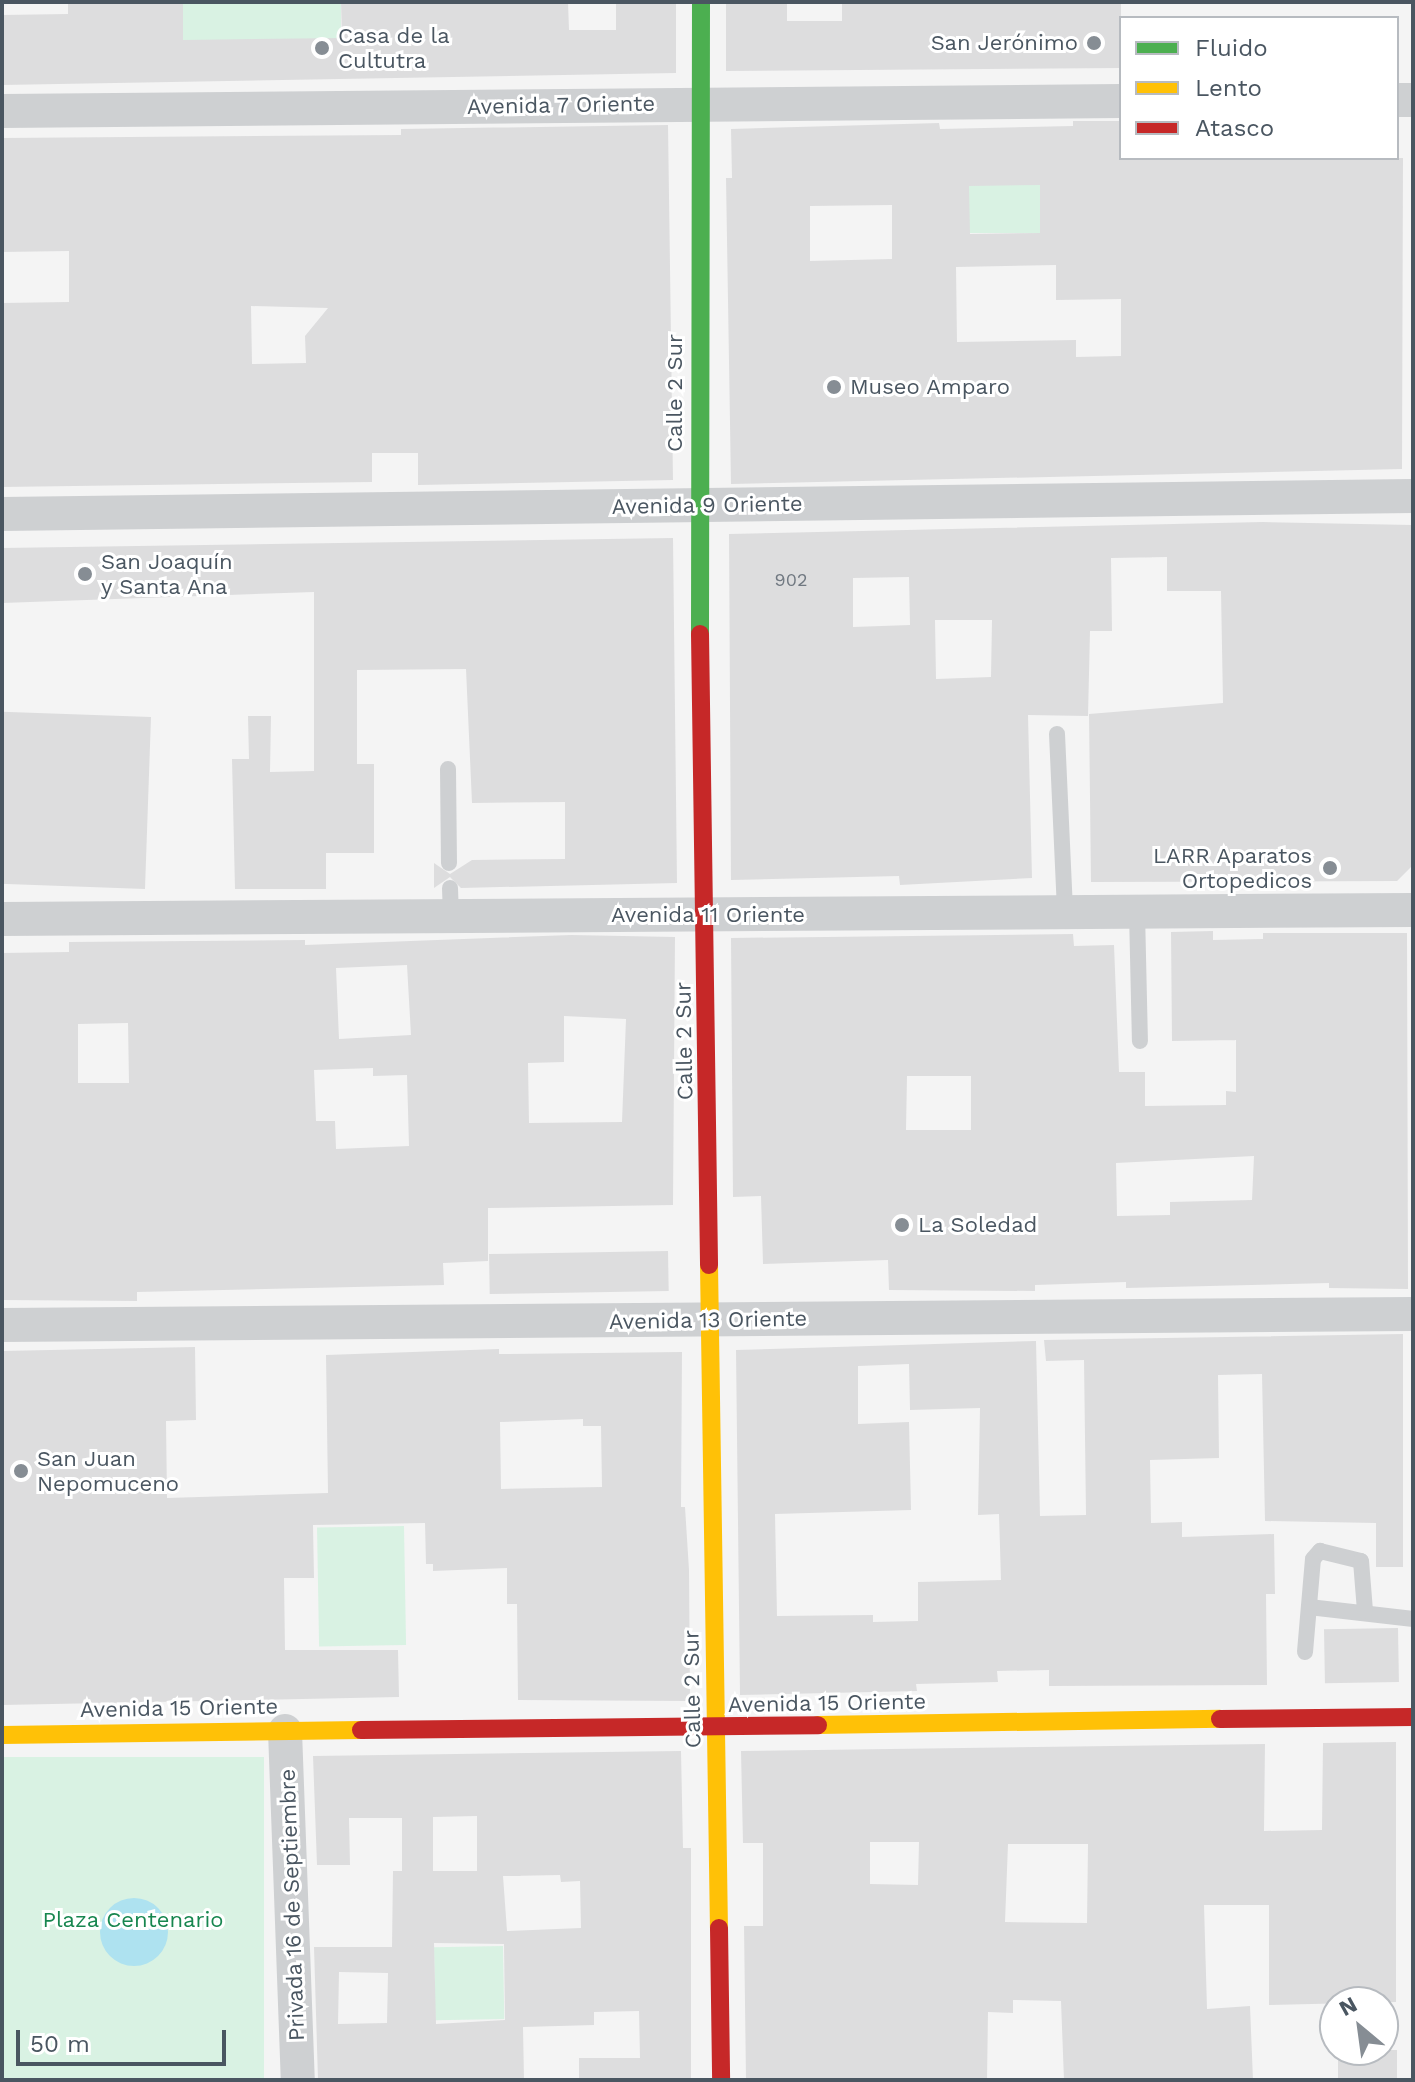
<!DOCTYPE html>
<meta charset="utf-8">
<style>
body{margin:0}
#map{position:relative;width:1415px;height:2082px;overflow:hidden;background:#f4f4f4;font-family:"Work Sans",sans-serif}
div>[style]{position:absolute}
.green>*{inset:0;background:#d9f2e3;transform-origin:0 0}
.water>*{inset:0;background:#aee2f0}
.round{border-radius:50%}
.building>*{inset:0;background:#ddddde;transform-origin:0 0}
.lane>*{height:16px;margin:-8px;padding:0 8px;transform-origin:8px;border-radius:8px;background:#ced0d2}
.street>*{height:34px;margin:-17px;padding:0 17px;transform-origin:17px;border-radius:17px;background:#ced0d2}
.fast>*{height:18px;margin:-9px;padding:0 9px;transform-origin:9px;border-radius:9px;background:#4caf50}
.slow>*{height:18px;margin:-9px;padding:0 9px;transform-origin:9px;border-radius:9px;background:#ffc107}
.jam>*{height:18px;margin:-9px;padding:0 9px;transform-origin:9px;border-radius:9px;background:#c62828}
.dots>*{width:22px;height:22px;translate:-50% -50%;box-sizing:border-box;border:4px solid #fff;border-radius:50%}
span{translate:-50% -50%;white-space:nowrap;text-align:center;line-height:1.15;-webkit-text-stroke:6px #fff;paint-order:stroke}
.number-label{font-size:18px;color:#707881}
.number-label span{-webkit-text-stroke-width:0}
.poi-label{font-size:22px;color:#4a5661}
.left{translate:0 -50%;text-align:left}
.right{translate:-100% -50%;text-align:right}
.street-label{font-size:22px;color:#4a5661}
.park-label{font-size:22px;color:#17864f}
.frame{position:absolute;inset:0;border:4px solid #4a5661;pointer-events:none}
.legend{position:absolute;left:1119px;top:16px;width:280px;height:144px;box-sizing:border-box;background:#fff;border:2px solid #b7bbc0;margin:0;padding:10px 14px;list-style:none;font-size:24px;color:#4a5661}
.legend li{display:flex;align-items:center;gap:16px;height:40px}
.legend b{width:40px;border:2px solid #b7bbc0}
.north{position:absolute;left:1319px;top:1986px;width:80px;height:80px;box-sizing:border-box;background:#fff;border:2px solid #b7bbc0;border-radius:50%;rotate:331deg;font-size:22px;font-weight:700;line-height:32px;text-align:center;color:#4a5661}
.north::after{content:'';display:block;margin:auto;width:28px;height:36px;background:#868d94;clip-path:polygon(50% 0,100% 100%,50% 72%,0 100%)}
.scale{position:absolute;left:16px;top:2030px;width:210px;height:36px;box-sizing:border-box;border:4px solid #4a5661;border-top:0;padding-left:10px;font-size:24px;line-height:28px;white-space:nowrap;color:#4a5661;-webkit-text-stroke:6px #fff;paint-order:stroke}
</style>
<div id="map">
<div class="green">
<div style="left:183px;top:2px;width:158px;height:38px"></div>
<div style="left:1040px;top:185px;width:48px;height:71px;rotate:90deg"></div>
<div style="left:404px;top:1526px;width:119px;height:87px;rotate:89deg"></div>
<div style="left:264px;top:1757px;width:323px;height:262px;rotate:90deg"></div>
<div style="left:503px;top:1946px;width:73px;height:69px;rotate:89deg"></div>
</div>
<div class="water">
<div class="round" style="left:100px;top:1898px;width:68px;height:68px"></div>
</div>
<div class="building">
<div style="clip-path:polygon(68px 2px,183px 2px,183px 40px,342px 38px,341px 2px,568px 2px,569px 30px,616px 30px,616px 2px,676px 2px,676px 73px,2px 85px,2px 15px,68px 14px)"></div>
<div style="clip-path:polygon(726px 2px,787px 2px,787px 21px,842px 21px,842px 2px,1121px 2px,1121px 68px,726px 71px)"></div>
<div style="clip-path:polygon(evenodd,1073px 121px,1121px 121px,1121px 158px,1403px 158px,1402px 469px,731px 484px,726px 178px,732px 178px,731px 129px,939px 123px,940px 129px,1073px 126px,1073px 121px,1040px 185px,1040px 233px,970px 234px,969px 186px,1040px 185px,1073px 121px,892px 205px,892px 259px,810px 261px,810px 206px,892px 205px,1073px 121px,1056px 265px,1056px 300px,1121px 299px,1121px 356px,1076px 357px,1076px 340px,957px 342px,956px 267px,1056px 265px)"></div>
<div style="clip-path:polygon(evenodd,668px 125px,673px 480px,418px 485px,418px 453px,372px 453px,372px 482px,2px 487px,2px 303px,69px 302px,69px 251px,2px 252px,2px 138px,401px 135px,401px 129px,668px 125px,251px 306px,328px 308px,305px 336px,306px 363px,252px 364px,251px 306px)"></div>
<div style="clip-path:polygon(evenodd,1263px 522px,1412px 525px,1411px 867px,1397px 881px,1091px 882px,1089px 714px,1223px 703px,1221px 591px,1167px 591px,1167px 557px,1111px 558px,1112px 631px,1090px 631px,1088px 716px,1028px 715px,1032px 878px,900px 885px,899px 876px,731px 880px,729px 534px,1263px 522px,909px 577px,910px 625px,853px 627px,853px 578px,909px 577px,1263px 522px,935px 620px,992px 620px,991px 677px,936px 679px,935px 620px)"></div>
<div style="clip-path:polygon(673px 538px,677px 883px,461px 888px,450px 877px,434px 888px,434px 863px,450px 874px,472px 860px,565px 859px,565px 802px,472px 803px,466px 669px,357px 670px,357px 764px,374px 764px,374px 853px,326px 853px,326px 889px,235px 889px,232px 759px,249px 759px,248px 716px,271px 716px,270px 772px,314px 771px,314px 592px,2px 603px,2px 548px)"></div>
<div style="left:151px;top:717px;width:172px;height:149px;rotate:92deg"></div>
<div style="clip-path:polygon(evenodd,1213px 931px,1213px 940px,1263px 939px,1263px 933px,1407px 933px,1408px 1289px,1329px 1288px,1329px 1283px,1126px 1288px,1126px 1282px,1035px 1285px,1035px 1291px,889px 1290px,888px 1260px,763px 1264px,761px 1196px,733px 1197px,731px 938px,1073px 934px,1074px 946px,1114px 945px,1119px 1072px,1145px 1072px,1145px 1106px,1226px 1105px,1226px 1091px,1236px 1092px,1236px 1040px,1172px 1041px,1171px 932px,1213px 931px,907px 1076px,971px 1076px,971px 1130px,906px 1130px,907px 1076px,1213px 931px,1254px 1156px,1252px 1200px,1170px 1202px,1170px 1215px,1117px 1216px,1116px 1163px,1254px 1156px)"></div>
<div style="clip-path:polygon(evenodd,571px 935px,675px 937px,673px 1205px,488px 1208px,488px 1261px,443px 1263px,444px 1285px,137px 1292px,137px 1301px,2px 1300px,2px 953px,69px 952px,69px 942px,305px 940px,305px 945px,571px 935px,407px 965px,411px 1035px,339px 1039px,336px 968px,407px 965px,571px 935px,564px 1016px,626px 1019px,622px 1122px,529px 1123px,528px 1063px,564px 1062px,564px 1016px,571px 935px,128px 1023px,129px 1083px,78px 1083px,78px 1024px,128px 1023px,571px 935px,373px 1068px,373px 1076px,407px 1075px,409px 1146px,336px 1149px,335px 1121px,316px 1121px,314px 1070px,373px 1068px)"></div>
<div style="left:668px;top:1251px;width:40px;height:179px;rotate:89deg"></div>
<div style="clip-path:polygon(evenodd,1403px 1334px,1403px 1567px,1376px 1567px,1376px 1523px,1265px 1521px,1262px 1374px,1218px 1375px,1219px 1458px,1150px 1460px,1151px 1523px,1182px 1522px,1182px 1537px,1274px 1534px,1275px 1594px,1266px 1594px,1267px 1685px,1049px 1686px,1049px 1670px,997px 1671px,998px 1682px,916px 1684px,917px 1691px,740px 1695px,736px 1350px,1036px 1341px,1040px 1516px,1086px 1515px,1084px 1360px,1046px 1361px,1044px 1340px,1403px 1334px,909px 1364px,910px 1410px,980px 1408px,978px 1515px,999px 1514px,1001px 1580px,918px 1582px,918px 1621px,873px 1622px,873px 1615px,777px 1616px,775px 1514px,911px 1510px,909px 1422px,858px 1424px,858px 1366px,909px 1364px)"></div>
<div style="clip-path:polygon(evenodd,195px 1347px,196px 1420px,166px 1421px,167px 1498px,328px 1493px,326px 1355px,499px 1349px,499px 1354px,682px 1352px,681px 1507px,685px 1507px,689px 1570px,690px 1701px,518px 1700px,517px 1604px,507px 1604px,507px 1568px,433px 1571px,433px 1564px,426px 1564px,425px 1523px,313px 1525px,314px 1578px,284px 1578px,285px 1650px,398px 1650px,399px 1697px,2px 1705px,2px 1351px,195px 1347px,583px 1419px,583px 1426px,601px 1426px,602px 1487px,501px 1489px,500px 1422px,583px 1419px)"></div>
<div style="left:1398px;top:1628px;width:54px;height:74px;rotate:89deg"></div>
<div style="clip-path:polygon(evenodd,1396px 1742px,1396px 2002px,1269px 2005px,1269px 1905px,1204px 1905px,1207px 2009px,1250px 2006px,1253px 2080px,1064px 2080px,1061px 2001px,1013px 2000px,1013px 2013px,988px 2012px,987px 2080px,746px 2080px,744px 1926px,763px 1926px,763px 1843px,743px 1843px,741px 1751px,1265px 1744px,1264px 1831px,1322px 1830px,1323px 1743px,1396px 1742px,870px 1842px,919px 1842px,918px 1885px,870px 1884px,870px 1842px,1396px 1742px,1008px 1844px,1088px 1844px,1087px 1923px,1005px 1922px,1008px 1844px)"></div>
<div style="clip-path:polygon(evenodd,681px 1751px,683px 1848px,691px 1848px,691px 2080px,579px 2080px,579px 2058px,640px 2058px,639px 2011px,594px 2012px,594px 2025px,523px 2027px,524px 2080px,318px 2080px,314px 1947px,392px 1947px,393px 1871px,402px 1871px,402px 1818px,349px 1818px,350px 1865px,317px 1865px,313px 1756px,681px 1751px,477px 1816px,477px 1871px,433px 1871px,433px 1817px,477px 1816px,681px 1751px,560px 1875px,561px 1882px,580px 1881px,581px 1928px,507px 1931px,503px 1876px,560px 1875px,681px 1751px,434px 1943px,504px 1944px,505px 2020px,436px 2024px,434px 1943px,681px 1751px,339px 1972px,388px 1973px,387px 2023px,338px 2024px,339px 1972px)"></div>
<div style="left:1338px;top:2050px;width:59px;height:30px"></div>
</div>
<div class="lane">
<div style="left:1057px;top:734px;width:178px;rotate:87.4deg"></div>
<div style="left:448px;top:769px;width:94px;rotate:89.4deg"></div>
<div style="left:450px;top:888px;width:28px;rotate:88deg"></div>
<div style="left:1137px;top:912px;width:129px;rotate:88.7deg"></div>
<div style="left:1309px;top:1607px;width:105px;rotate:6.6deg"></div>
<div style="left:1305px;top:1652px;width:93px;rotate:-85.1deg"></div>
<div style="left:1313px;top:1559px;width:11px;rotate:-49deg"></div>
<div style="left:1320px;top:1551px;width:42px;rotate:13.7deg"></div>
<div style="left:1361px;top:1561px;width:50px;rotate:85.4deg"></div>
</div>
<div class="street">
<div style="left:1397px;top:100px;width:16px"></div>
<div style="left:2px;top:111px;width:1119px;rotate:-0.51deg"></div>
<div style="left:2px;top:514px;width:1411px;rotate:-0.73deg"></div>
<div style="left:2px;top:919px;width:1411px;rotate:-0.37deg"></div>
<div style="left:2px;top:1325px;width:1411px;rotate:-0.45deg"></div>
<div style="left:285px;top:1731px;width:349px;rotate:87.9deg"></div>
</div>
<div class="fast">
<div style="left:700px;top:634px;width:632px;rotate:-89.91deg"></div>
</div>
<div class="slow">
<div style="left:709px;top:1265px;width:663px;rotate:89.14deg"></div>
<div style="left:818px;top:1725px;width:402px;rotate:-0.9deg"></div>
<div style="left:2px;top:1735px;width:359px;rotate:-0.8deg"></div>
</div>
<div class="jam">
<div style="left:700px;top:634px;width:631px;rotate:89.18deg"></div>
<div style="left:1220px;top:1719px;width:193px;rotate:-0.6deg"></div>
<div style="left:361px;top:1730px;width:457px;rotate:-0.6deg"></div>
<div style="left:719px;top:1928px;width:152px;rotate:89.2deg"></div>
</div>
<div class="dots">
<div style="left:1094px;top:43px;background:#868d94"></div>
<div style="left:322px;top:48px;background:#868d94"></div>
<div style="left:834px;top:387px;background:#868d94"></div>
<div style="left:85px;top:574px;background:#868d94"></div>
<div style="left:1330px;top:868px;background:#868d94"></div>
<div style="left:902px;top:1225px;background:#868d94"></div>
<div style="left:21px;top:1471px;background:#868d94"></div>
</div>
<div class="number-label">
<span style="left:791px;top:580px">902</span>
</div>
<div class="poi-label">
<span class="left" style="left:338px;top:48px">Casa de la<br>Cultutra</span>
<span class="right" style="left:1078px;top:43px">San Jerónimo</span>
<span class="left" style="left:850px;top:387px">Museo Amparo</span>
<span class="left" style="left:101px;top:574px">San Joaquín<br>y Santa Ana</span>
<span class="right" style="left:1312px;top:868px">LARR Aparatos<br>Ortopedicos</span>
<span class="left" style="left:918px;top:1225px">La Soledad</span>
<span class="left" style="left:37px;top:1471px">San Juan<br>Nepomuceno</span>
</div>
<div class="street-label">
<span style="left:561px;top:105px;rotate:-1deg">Avenida 7 Oriente</span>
<span style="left:675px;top:393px;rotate:-90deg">Calle 2 Sur</span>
<span style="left:707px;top:505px;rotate:-1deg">Avenida 9 Oriente</span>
<span style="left:708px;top:915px">Avenida 11 Oriente</span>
<span style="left:684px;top:1041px;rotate:-91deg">Calle 2 Sur</span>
<span style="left:708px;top:1320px;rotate:-1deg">Avenida 13 Oriente</span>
<span style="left:692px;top:1689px;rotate:-91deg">Calle 2 Sur</span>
<span style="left:827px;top:1703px;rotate:-1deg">Avenida 15 Oriente</span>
<span style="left:179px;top:1708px;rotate:-1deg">Avenida 15 Oriente</span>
<span style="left:292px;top:1905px;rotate:-92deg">Privada 16 de Septiembre</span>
</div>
<div class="park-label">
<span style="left:133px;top:1920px">Plaza Centenario</span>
</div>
<div class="frame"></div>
<ul class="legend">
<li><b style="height:10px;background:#4caf50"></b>Fluido</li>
<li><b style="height:10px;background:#ffc107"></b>Lento</li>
<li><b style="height:10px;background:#c62828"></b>Atasco</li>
</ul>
<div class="north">N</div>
<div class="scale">50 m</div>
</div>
